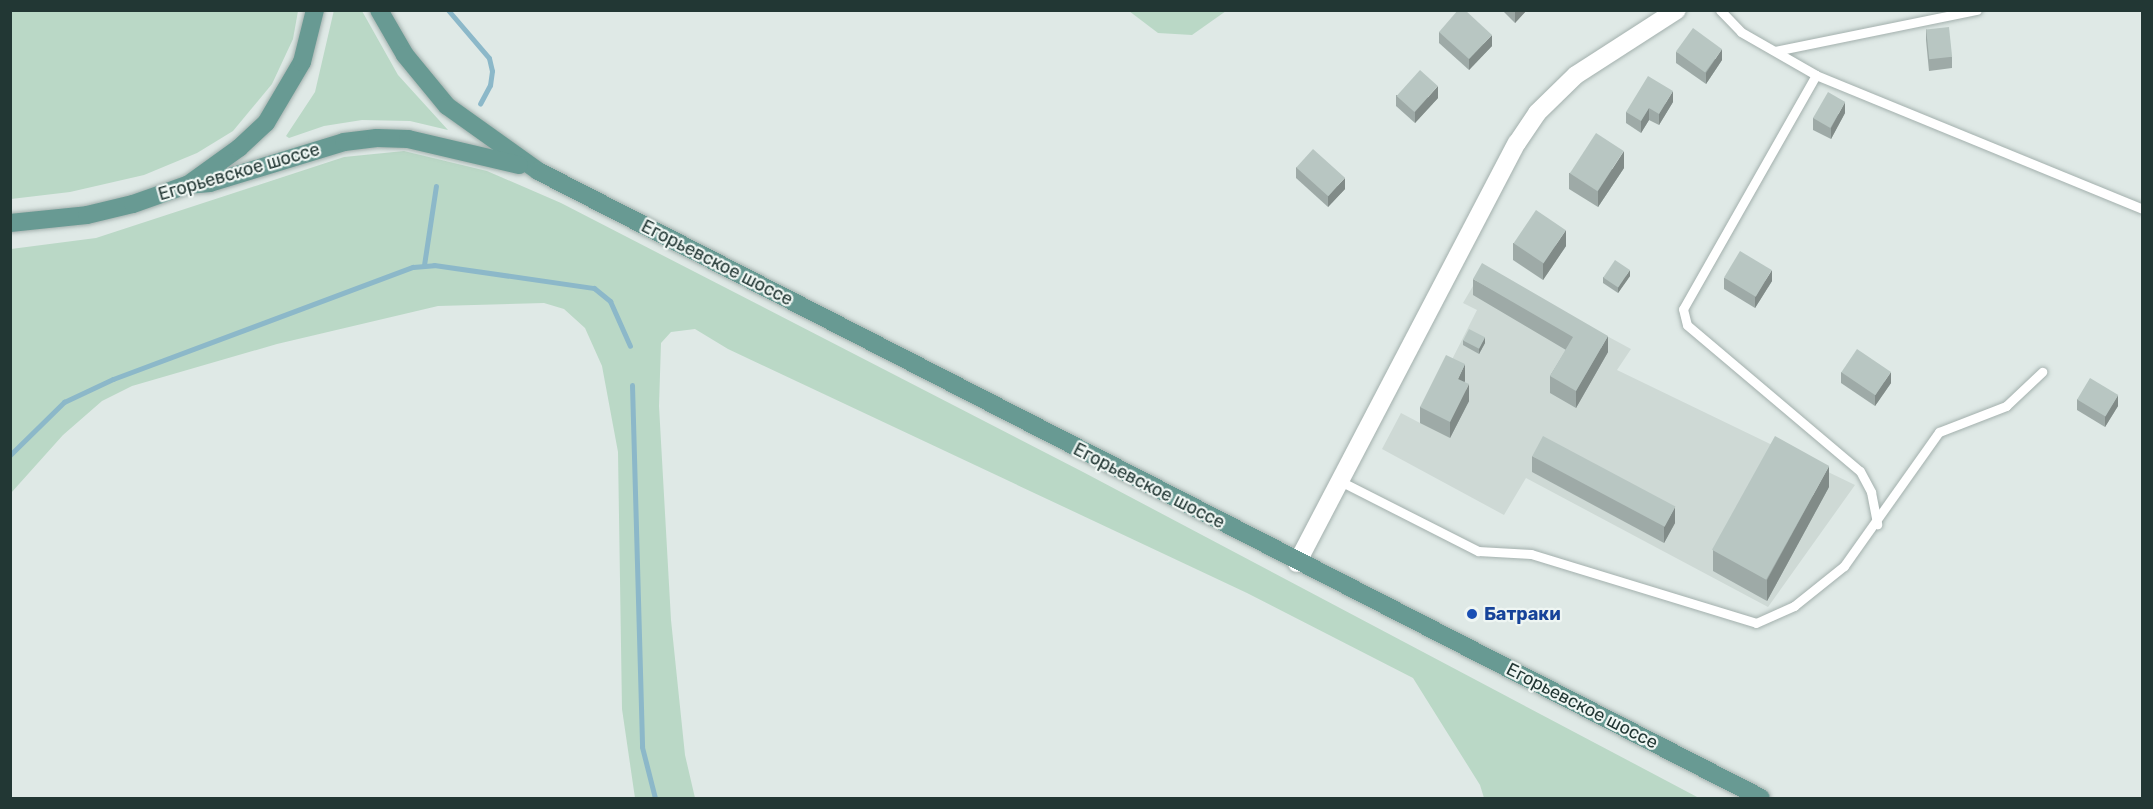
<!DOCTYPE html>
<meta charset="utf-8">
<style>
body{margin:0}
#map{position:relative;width:2153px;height:809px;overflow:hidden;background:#dfe9e6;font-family:Rubik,sans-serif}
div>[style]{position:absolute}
.built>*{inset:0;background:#ced9d5}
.green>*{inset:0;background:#bad8c6}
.stream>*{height:5px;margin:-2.5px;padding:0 2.5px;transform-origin:2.5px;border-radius:2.5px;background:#8cb8c9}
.roads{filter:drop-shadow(0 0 2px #a3b0ad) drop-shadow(0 0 2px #a3b0ad)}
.service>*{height:9px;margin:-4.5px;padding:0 4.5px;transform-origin:4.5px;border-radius:4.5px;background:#fff}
.minor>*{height:18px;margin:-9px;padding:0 9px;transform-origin:9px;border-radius:9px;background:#fff}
.primary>*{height:18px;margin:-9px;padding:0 9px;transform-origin:9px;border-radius:9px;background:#689a93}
.wall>*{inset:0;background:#9eaaa7}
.shaded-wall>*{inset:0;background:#818b88}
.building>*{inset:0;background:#b8c6c2;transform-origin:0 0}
.dots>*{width:16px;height:16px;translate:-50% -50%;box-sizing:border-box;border:3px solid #eff6f3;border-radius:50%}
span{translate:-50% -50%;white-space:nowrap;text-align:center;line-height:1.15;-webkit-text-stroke:4.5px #eff6f3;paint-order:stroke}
.street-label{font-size:18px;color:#223734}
.transit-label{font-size:18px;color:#164399;font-weight:700}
.left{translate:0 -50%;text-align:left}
.frame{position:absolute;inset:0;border:12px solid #223734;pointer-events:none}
</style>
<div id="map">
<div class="built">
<div style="clip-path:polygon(1483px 269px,1631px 349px,1617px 370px,1855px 485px,1768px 607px,1526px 478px,1504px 515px,1382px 449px,1401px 413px,1420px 423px,1477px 310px,1463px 303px)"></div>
</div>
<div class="green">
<div style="clip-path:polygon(11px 10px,298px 10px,298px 11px,293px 39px,272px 84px,233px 131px,197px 153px,144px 175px,70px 192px,11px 199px)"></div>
<div style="clip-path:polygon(334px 10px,362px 11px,398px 75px,448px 130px,410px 121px,362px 120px,324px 126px,289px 138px,286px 136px,315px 92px)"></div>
<div style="clip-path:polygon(1129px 11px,1226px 11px,1192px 35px,1158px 33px)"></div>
<div style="clip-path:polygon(404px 151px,487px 171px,561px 203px,1083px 472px,1699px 798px,1484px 798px,1480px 785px,1413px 678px,1247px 593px,728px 349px,695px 329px,671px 332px,661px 343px,659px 406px,671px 620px,685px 755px,695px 798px,635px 798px,622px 709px,618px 452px,602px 366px,585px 328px,564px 309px,544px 303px,438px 306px,277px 344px,132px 386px,102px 401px,63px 435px,11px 493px,11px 249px,96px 238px,344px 157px)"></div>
</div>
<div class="stream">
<div style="left:448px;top:10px;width:63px;rotate:49.5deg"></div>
<div style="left:489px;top:58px;width:13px;rotate:77deg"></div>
<div style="left:492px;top:71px;width:14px;rotate:98deg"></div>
<div style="left:490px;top:85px;width:21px;rotate:118deg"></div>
<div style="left:424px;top:265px;width:80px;rotate:-81.4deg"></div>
<div style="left:632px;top:385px;width:362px;rotate:88.4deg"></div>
<div style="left:642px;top:747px;width:53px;rotate:75.7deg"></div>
<div style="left:10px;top:455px;width:76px;rotate:-44.5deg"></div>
<div style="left:64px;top:402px;width:54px;rotate:-25.1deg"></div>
<div style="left:113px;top:379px;width:320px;rotate:-20.5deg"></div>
<div style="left:413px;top:267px;width:21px;rotate:-5deg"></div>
<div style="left:434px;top:265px;width:162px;rotate:8.2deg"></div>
<div style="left:594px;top:288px;width:21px;rotate:39deg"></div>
<div style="left:610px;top:301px;width:49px;rotate:66deg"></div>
</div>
<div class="roads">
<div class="service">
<div style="left:1720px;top:10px;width:30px;rotate:46deg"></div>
<div style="left:1741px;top:32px;width:86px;rotate:29.8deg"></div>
<div style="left:1816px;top:75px;width:352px;rotate:22.3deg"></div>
<div style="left:1775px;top:51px;width:206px;rotate:-11.5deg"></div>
<div style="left:1816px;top:75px;width:269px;rotate:119.6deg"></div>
<div style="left:1683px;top:309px;width:16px;rotate:76deg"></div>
<div style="left:1687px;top:325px;width:226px;rotate:40.2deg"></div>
<div style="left:1860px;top:471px;width:24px;rotate:62deg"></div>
<div style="left:1871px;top:492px;width:33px;rotate:79deg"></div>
<div style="left:1340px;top:481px;width:155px;rotate:26.9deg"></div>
<div style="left:1478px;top:551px;width:53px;rotate:3.2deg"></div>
<div style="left:1531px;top:554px;width:235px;rotate:17deg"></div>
<div style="left:1756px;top:623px;width:42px;rotate:-24.1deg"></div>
<div style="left:1794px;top:606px;width:64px;rotate:-38.7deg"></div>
<div style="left:1844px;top:566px;width:164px;rotate:-54.7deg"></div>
<div style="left:1939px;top:432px;width:72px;rotate:-21.2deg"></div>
<div style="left:2006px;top:406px;width:50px;rotate:-43.4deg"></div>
</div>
<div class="minor">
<div style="left:1297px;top:563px;width:474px;rotate:-62.4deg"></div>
<div style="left:1517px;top:143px;width:36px;rotate:-56deg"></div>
<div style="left:1537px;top:113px;width:54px;rotate:-44.3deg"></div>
<div style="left:1576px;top:75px;width:120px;rotate:-32.8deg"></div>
</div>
<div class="primary">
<div style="left:379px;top:10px;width:52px;rotate:60deg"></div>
<div style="left:405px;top:55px;width:66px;rotate:50.5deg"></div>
<div style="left:447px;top:106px;width:112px;rotate:35.5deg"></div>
<div style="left:538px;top:171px;width:1374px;rotate:27.14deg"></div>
<div style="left:189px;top:184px;width:62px;rotate:-35.8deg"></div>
<div style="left:239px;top:148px;width:37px;rotate:-43deg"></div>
<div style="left:266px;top:123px;width:71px;rotate:-59.5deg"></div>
<div style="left:302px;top:62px;width:54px;rotate:-76deg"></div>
<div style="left:10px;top:223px;width:77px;rotate:-5.9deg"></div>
<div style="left:87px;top:215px;width:47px;rotate:-13.4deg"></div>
<div style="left:133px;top:204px;width:57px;rotate:-19.4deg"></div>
<div style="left:187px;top:185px;width:23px;rotate:-5deg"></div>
<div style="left:210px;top:183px;width:140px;rotate:-17deg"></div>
<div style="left:344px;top:142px;width:33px;rotate:-7deg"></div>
<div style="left:377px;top:138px;width:31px;rotate:2deg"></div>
<div style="left:408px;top:139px;width:114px;rotate:13.2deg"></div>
</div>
</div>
<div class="wall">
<div style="clip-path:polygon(1502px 10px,1527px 10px,1515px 23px)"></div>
<div style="clip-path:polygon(1926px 29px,1952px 57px,1952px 68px,1929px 71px,1926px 40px)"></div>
<div style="clip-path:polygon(1439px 32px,1492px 46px,1469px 70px,1439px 43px)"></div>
<div style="clip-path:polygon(1676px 52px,1722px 60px,1706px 84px,1676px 63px)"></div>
<div style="clip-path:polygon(1396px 95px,1438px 98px,1415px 123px,1396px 106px)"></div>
<div style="clip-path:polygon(1673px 102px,1659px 125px,1649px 120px,1641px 133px,1626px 123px,1626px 112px)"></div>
<div style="clip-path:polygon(1845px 113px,1831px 139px,1813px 130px,1813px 118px)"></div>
<div style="clip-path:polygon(1296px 167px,1345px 189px,1328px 207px,1296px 178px)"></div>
<div style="clip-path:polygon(1624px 168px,1598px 207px,1569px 189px,1569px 173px)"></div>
<div style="clip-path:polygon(1513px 243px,1566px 246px,1543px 280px,1513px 260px)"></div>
<div style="clip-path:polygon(1630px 276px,1618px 293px,1603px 283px,1603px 277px)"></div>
<div style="clip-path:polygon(1724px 278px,1772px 281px,1755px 308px,1724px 289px)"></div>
<div style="clip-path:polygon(1473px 279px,1608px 352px,1576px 408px,1550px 393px,1550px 376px,1566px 350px,1473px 295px)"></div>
<div style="clip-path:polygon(1463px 340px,1485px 343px,1479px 354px,1463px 345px)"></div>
<div style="clip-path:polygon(1841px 372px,1891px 383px,1875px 406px,1841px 383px)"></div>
<div style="clip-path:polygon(1465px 381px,1464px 382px,1469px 401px,1450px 438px,1420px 423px,1420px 407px)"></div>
<div style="clip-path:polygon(2077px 399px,2118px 406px,2105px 427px,2077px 410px)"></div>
<div style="clip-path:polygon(1532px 456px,1675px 523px,1664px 543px,1532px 472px)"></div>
<div style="clip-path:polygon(1829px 487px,1767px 601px,1713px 571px,1713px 550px)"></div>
</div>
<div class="shaded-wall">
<div style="clip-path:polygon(1515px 10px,1527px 10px,1515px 23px)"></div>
<div style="clip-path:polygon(1492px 35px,1492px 46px,1469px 70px,1469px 59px)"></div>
<div style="clip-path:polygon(1722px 49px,1722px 60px,1706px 84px,1706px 73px)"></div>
<div style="clip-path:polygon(1438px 86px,1438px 98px,1415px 123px,1415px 112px)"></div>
<div style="clip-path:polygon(1673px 91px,1673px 102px,1659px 125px,1659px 114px)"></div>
<div style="clip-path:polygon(1845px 102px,1845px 113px,1831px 139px,1831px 128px)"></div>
<div style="clip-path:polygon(1649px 108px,1649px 120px,1641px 133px,1641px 121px)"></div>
<div style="clip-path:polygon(1624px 151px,1624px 168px,1598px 207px,1598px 191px)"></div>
<div style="clip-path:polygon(1345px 178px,1345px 189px,1328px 207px,1328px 196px)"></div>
<div style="clip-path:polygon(1566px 230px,1566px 246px,1543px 280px,1543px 264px)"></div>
<div style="clip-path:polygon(1630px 270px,1630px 276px,1618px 293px,1618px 287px)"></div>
<div style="clip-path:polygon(1772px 270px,1772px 281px,1755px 308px,1755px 297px)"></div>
<div style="clip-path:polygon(1608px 336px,1608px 352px,1576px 408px,1576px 391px)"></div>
<div style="clip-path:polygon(1485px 337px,1485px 343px,1479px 354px,1479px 348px)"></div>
<div style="clip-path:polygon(1465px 364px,1465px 381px,1458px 395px,1458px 379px)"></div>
<div style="clip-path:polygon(1891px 372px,1891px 383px,1875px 406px,1875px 395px)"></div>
<div style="clip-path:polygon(1469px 384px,1469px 401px,1450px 438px,1450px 422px)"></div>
<div style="clip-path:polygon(2118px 395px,2118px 406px,2105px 427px,2105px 416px)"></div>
<div style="clip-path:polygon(1829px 466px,1829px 487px,1767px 601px,1767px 580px)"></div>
<div style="clip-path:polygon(1675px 507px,1675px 523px,1664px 543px,1664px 527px)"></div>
</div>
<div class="building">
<div style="clip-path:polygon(1458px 10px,1465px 10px,1492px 35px,1469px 59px,1439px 32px)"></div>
<div style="left:1949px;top:27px;width:30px;height:23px;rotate:84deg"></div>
<div style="left:1693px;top:28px;width:36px;height:29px;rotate:36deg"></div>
<div style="left:1420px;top:70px;width:24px;height:35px;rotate:42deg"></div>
<div style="clip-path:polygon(1648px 76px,1673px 91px,1659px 114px,1649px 108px,1641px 121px,1626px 112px)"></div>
<div style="left:1828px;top:92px;width:20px;height:30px;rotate:30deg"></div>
<div style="left:1596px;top:133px;width:33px;height:48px;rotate:33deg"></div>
<div style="left:1313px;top:149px;width:43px;height:25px;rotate:42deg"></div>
<div style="left:1536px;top:210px;width:36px;height:40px;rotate:34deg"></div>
<div style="left:1740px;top:251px;width:37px;height:31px;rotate:31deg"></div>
<div style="left:1615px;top:260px;width:18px;height:21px;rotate:34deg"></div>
<div style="clip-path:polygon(1482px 263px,1608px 336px,1576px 391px,1550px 376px,1573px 337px,1473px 279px)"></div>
<div style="left:1469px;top:329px;width:18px;height:13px;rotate:27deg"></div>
<div style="left:1857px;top:349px;width:41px;height:28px;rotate:34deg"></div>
<div style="clip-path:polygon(1446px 355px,1465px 364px,1458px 379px,1469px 384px,1450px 422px,1420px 407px)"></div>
<div style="left:2090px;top:378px;width:33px;height:25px;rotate:31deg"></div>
<div style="left:1543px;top:436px;width:150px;height:23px;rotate:28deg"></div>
<div style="left:1775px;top:436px;width:62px;height:130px;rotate:29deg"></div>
</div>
<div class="dots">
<div style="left:1472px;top:614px;background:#1a4fb4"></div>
</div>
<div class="street-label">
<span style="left:239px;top:172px;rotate:-16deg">Егорьевское шоссе</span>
<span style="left:717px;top:263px;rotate:27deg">Егорьевское шоссе</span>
<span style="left:1149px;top:486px;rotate:27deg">Егорьевское шоссе</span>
<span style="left:1582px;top:706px;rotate:27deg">Егорьевское шоссе</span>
</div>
<div class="transit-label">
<span class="left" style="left:1484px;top:614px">Батраки</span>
</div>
<div class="frame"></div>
</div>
